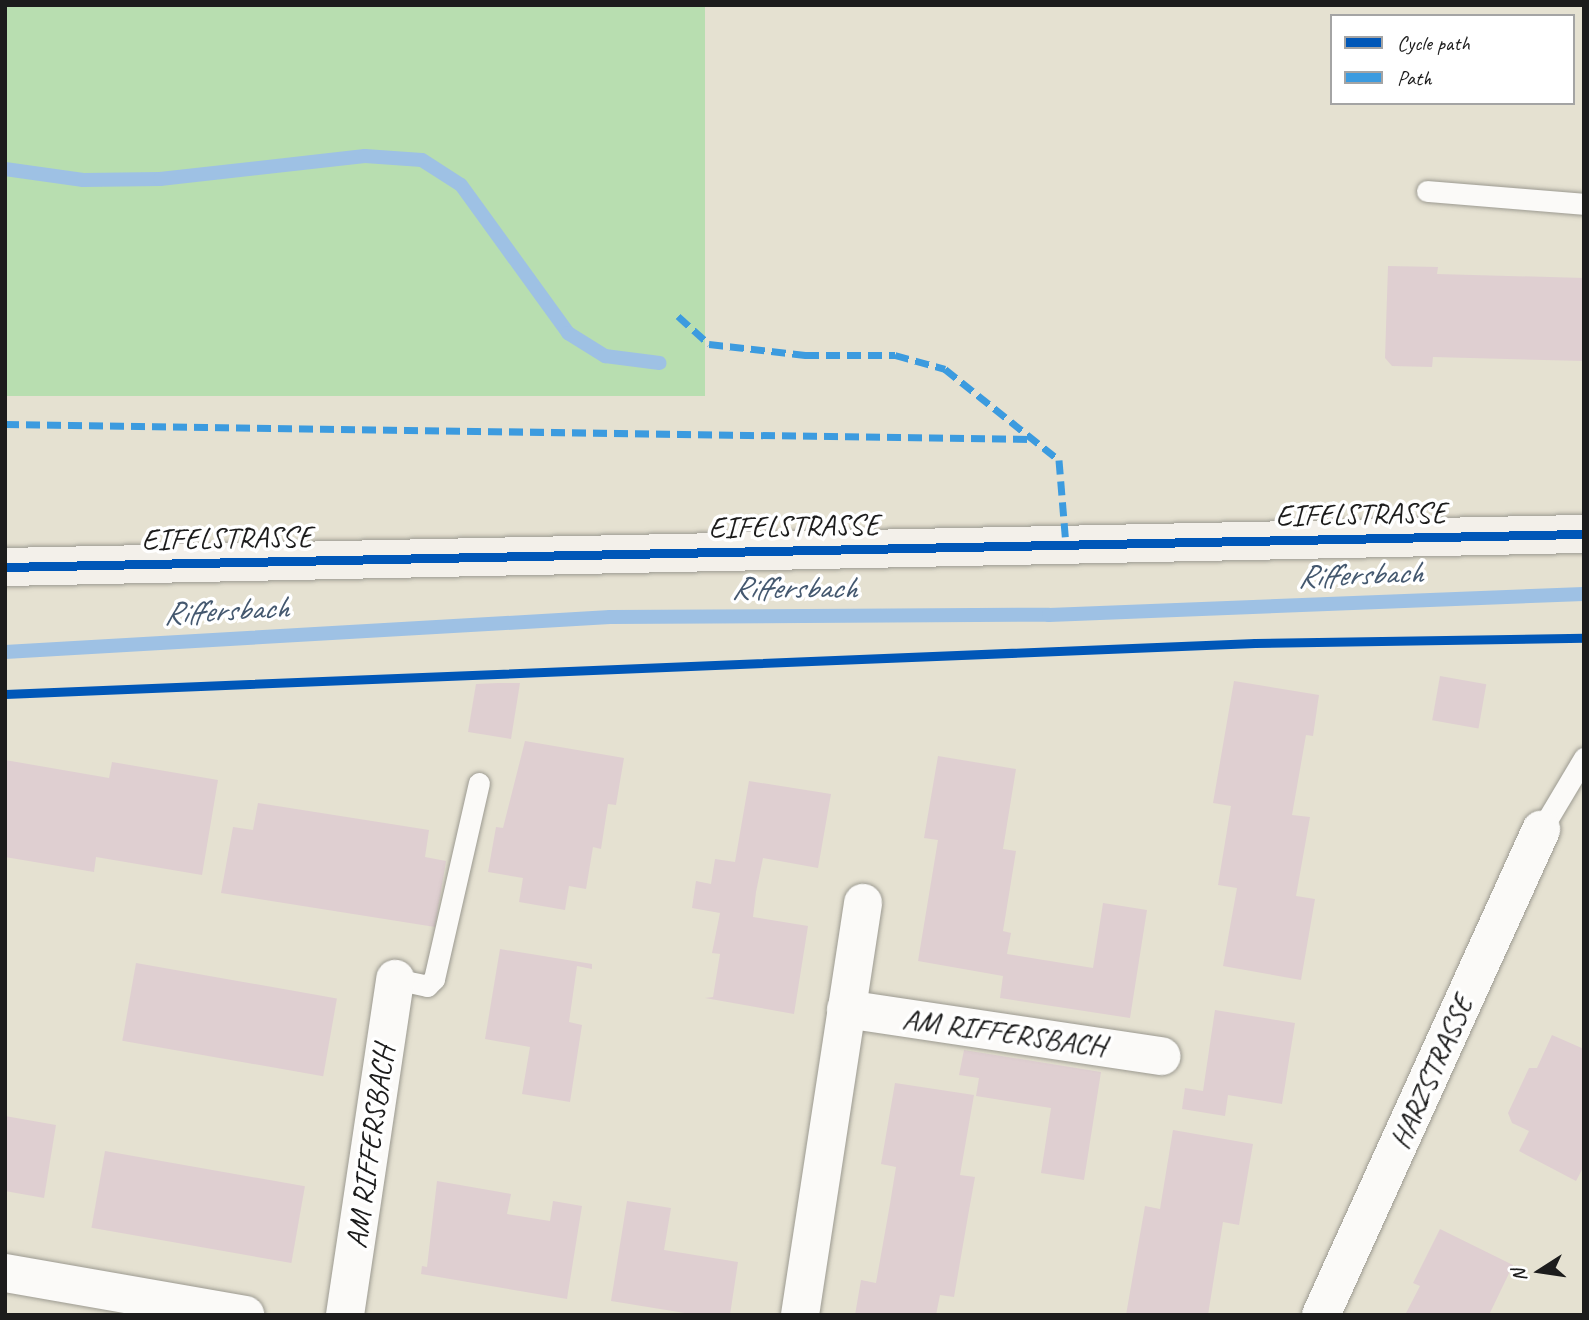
<!DOCTYPE html>
<style>
body{margin:0}
#map{position:relative;width:1589px;height:1320px;overflow:hidden;background:#e5e1d1;font-family:Caveat,sans-serif}
div>[style]{position:absolute}
.green>*{inset:0;background:#b8deb0;transform-origin:0 0}
.stream>*{height:14px;margin:-7px;padding:0 7px;transform-origin:7px;border-radius:7px;background:#9ec1e4}
.building>*{inset:0;background:#dfcfd1;transform-origin:0 0}
.roads{filter:drop-shadow(0 0 2px #9c9a91) drop-shadow(0 0 2px #9c9a91)}
.service>*{height:21px;margin:-10.5px;padding:0 10.5px;transform-origin:10.5px;border-radius:10.5px;background:#fbfaf8}
.minor>*{height:38px;margin:-19px;padding:0 19px;transform-origin:19px;border-radius:19px;background:#fbfaf8}
.secondary>*{height:38px;margin:-19px;padding:0 19px;transform-origin:19px;border-radius:19px;background:#f3f0ea}
.quiet>*{height:7px;margin-top:-3.5px;transform-origin:0;background:repeating-linear-gradient(90deg,#3c9bdf 0 14px,transparent 0 21px)}
.cycleway>*{height:9px;margin:-4.5px;padding:0 4.5px;transform-origin:4.5px;border-radius:4.5px;background:#0057b8}
span{translate:-50% -50%;white-space:nowrap;text-align:center;line-height:1.15;-webkit-text-stroke:7px #fff;paint-order:stroke}
.street-label{font-size:30px;color:#1c1c1c}
.water-label{font-size:32px;color:#44586f;font-style:italic}
.frame{position:absolute;inset:0;border:7px solid #1c1c1c;pointer-events:none}
.legend{position:absolute;left:1330px;top:14px;width:245px;height:91px;box-sizing:border-box;background:#fff;border:2px solid #a4a4a4;margin:0;padding:9px 12px;list-style:none;font-size:21px;color:#1c1c1c}
.legend li{display:flex;align-items:center;gap:14px;height:35px}
.legend b{width:35px;border:2px solid #a4a4a4}
.north{position:absolute;left:1505px;top:1236px;width:70px;height:70px;-webkit-text-stroke:5px #fff;paint-order:stroke;rotate:258deg;font-size:19px;font-weight:700;line-height:28px;text-align:center;color:#1c1c1c}
.north::after{content:'';display:block;margin:auto;width:24px;height:32px;background:#1c1c1c;clip-path:polygon(50% 0,100% 100%,50% 72%,0 100%)}
</style>
<div id="map">
<div class="green">
<div style="left:5px;top:5px;width:700px;height:391px"></div>
</div>
<div class="stream">
<div style="left:5px;top:169px;width:79px;rotate:8deg"></div>
<div style="left:83px;top:180px;width:77px;rotate:-0.7deg"></div>
<div style="left:160px;top:179px;width:206px;rotate:-6.4deg"></div>
<div style="left:365px;top:156px;width:57px;rotate:4deg"></div>
<div style="left:422px;top:160px;width:46px;rotate:32.7deg"></div>
<div style="left:461px;top:185px;width:183px;rotate:54.1deg"></div>
<div style="left:568px;top:333px;width:44px;rotate:31.9deg"></div>
<div style="left:605px;top:356px;width:55px;rotate:7.3deg"></div>
<div style="left:5px;top:652px;width:606px;rotate:-3.31deg"></div>
<div style="left:610px;top:617px;width:439px;rotate:-0.3deg"></div>
<div style="left:1049px;top:615px;width:535px;rotate:-2.25deg"></div>
</div>
<div class="building">
<div style="clip-path:polygon(1388px 266px,1438px 267px,1437px 274px,1584px 278px,1584px 361px,1433px 357px,1432px 367px,1392px 366px,1385px 358px)"></div>
<div style="left:1440px;top:676px;width:47px;height:45px;rotate:10deg"></div>
<div style="clip-path:polygon(1234px 681px,1319px 695px,1313px 736px,1306px 735px,1292px 815px,1310px 817px,1296px 896px,1315px 899px,1301px 980px,1223px 966px,1237px 888px,1218px 885px,1231px 806px,1213px 803px)"></div>
<div style="clip-path:polygon(498px 683px,520px 683px,511px 739px,468px 732px,476px 684px)"></div>
<div style="clip-path:polygon(525px 741px,624px 758px,616px 805px,608px 804px,601px 849px,593px 847px,586px 889px,569px 886px,565px 910px,519px 902px,523px 878px,488px 872px,496px 827px,503px 828px)"></div>
<div style="clip-path:polygon(938px 756px,1016px 769px,1003px 849px,1016px 851px,1003px 931px,1011px 933px,1007px 954px,1093px 968px,1103px 903px,1147px 910px,1130px 1018px,1000px 998px,1003px 976px,918px 961px,938px 840px,924px 838px)"></div>
<div style="clip-path:polygon(5px 760px,109px 778px,112px 762px,218px 780px,202px 875px,96px 857px,94px 872px,5px 857px)"></div>
<div style="clip-path:polygon(749px 781px,831px 794px,818px 868px,763px 858px,756px 892px,753px 917px,808px 926px,794px 1014px,705px 998px,713px 997px,720px 954px,712px 953px,720px 913px,692px 908px,696px 881px,711px 884px,715px 859px,735px 862px)"></div>
<div style="clip-path:polygon(258px 803px,429px 830px,425px 857px,446px 861px,435px 927px,221px 893px,233px 827px,253px 830px)"></div>
<div style="clip-path:polygon(500px 949px,592px 964px,592px 969px,577px 966px,569px 1022px,582px 1025px,570px 1102px,522px 1094px,530px 1047px,485px 1039px)"></div>
<div style="left:136px;top:963px;width:204px;height:79px;rotate:10deg"></div>
<div style="clip-path:polygon(1215px 1010px,1295px 1023px,1282px 1104px,1228px 1095px,1225px 1116px,1182px 1109px,1185px 1088px,1203px 1091px)"></div>
<div style="clip-path:polygon(1552px 1035px,1584px 1049px,1584px 1166px,1576px 1181px,1519px 1151px,1529px 1131px,1512px 1123px,1508px 1113px,1529px 1068px,1537px 1068px)"></div>
<div style="clip-path:polygon(964px 1050px,1101px 1072px,1084px 1180px,1041px 1173px,1051px 1108px,976px 1096px,979px 1078px,959px 1075px)"></div>
<div style="clip-path:polygon(895px 1083px,974px 1095px,960px 1175px,975px 1177px,968px 1216px,954px 1297px,940px 1295px,936px 1315px,855px 1315px,861px 1280px,876px 1283px,890px 1204px,896px 1167px,881px 1164px)"></div>
<div style="clip-path:polygon(5px 1116px,56px 1125px,44px 1198px,5px 1191px)"></div>
<div style="clip-path:polygon(1173px 1130px,1253px 1144px,1239px 1225px,1223px 1222px,1208px 1315px,1126px 1315px,1145px 1206px,1160px 1209px)"></div>
<div style="left:105px;top:1151px;width:203px;height:78px;rotate:10deg"></div>
<div style="clip-path:polygon(437px 1181px,511px 1194px,507px 1214px,550px 1221px,553px 1201px,582px 1206px,567px 1299px,421px 1274px,422px 1266px,427px 1267px)"></div>
<div style="clip-path:polygon(627px 1201px,671px 1208px,664px 1250px,738px 1262px,730px 1315px,697px 1315px,611px 1301px)"></div>
<div style="clip-path:polygon(1440px 1229px,1513px 1265px,1489px 1315px,1405px 1315px,1420px 1286px,1413px 1283px)"></div>
</div>
<div class="roads">
<div class="service">
<div style="left:1427px;top:191px;width:158px;rotate:4.7deg"></div>
<div style="left:1541px;top:830px;width:84px;rotate:-59.2deg"></div>
<div style="left:395px;top:979px;width:33px;rotate:12deg"></div>
<div style="left:427px;top:986px;width:10px;rotate:-45deg"></div>
<div style="left:434px;top:979px;width:201px;rotate:-77.1deg"></div>
</div>
<div class="minor">
<div style="left:846px;top:1009px;width:319px;rotate:8.5deg"></div>
<div style="left:5px;top:1273px;width:244px;rotate:9.9deg"></div>
<div style="left:345px;top:1315px;width:340px;rotate:-81.5deg"></div>
<div style="left:800px;top:1315px;width:417px;rotate:-81.3deg"></div>
<div style="left:1321px;top:1315px;width:533px;rotate:-65.6deg"></div>
</div>
<div class="secondary">
<div style="left:5px;top:567px;width:1579px;rotate:-1.2deg"></div>
</div>
</div>
<div class="quiet">
<div style="left:678px;top:316px;width:42px;rotate:42.1deg"></div>
<div style="left:709px;top:344px;width:97px;rotate:6.5deg"></div>
<div style="left:805px;top:355px;width:90px"></div>
<div style="left:895px;top:355px;width:52px;rotate:15.6deg"></div>
<div style="left:945px;top:369px;width:146px;rotate:38.6deg"></div>
<div style="left:1059px;top:460px;width:85px;rotate:85.3deg"></div>
<div style="left:5px;top:424px;width:1026px;rotate:0.84deg"></div>
</div>
<div class="cycleway">
<div style="left:5px;top:567px;width:1579px;rotate:-1.2deg"></div>
<div style="left:5px;top:694px;width:1251px;rotate:-2.34deg"></div>
<div style="left:1255px;top:643px;width:329px;rotate:-0.9deg"></div>
</div>
<div class="street-label">
<span style="left:1361px;top:514px;rotate:-1deg">EIFELSTRASSE</span>
<span style="left:794px;top:526px;rotate:-1deg">EIFELSTRASSE</span>
<span style="left:227px;top:538px;rotate:-1deg">EIFELSTRASSE</span>
<span style="left:1004px;top:1032px;rotate:8deg">AM RIFFERSBACH</span>
<span style="left:1431px;top:1072px;rotate:-66deg">HARZSTRASSE</span>
<span style="left:370px;top:1147px;rotate:-82deg">AM RIFFERSBACH</span>
</div>
<div class="water-label">
<span style="left:1360px;top:575px;rotate:-2deg">Riffersbach</span>
<span style="left:794px;top:588px">Riffersbach</span>
<span style="left:226px;top:611px;rotate:-3deg">Riffersbach</span>
</div>
<div class="frame"></div>
<ul class="legend">
<li><b style="height:9px;background:#0057b8"></b>Cycle path</li>
<li><b style="height:9px;background:#3c9bdf"></b>Path</li>
</ul>
<div class="north">N</div>
</div>
